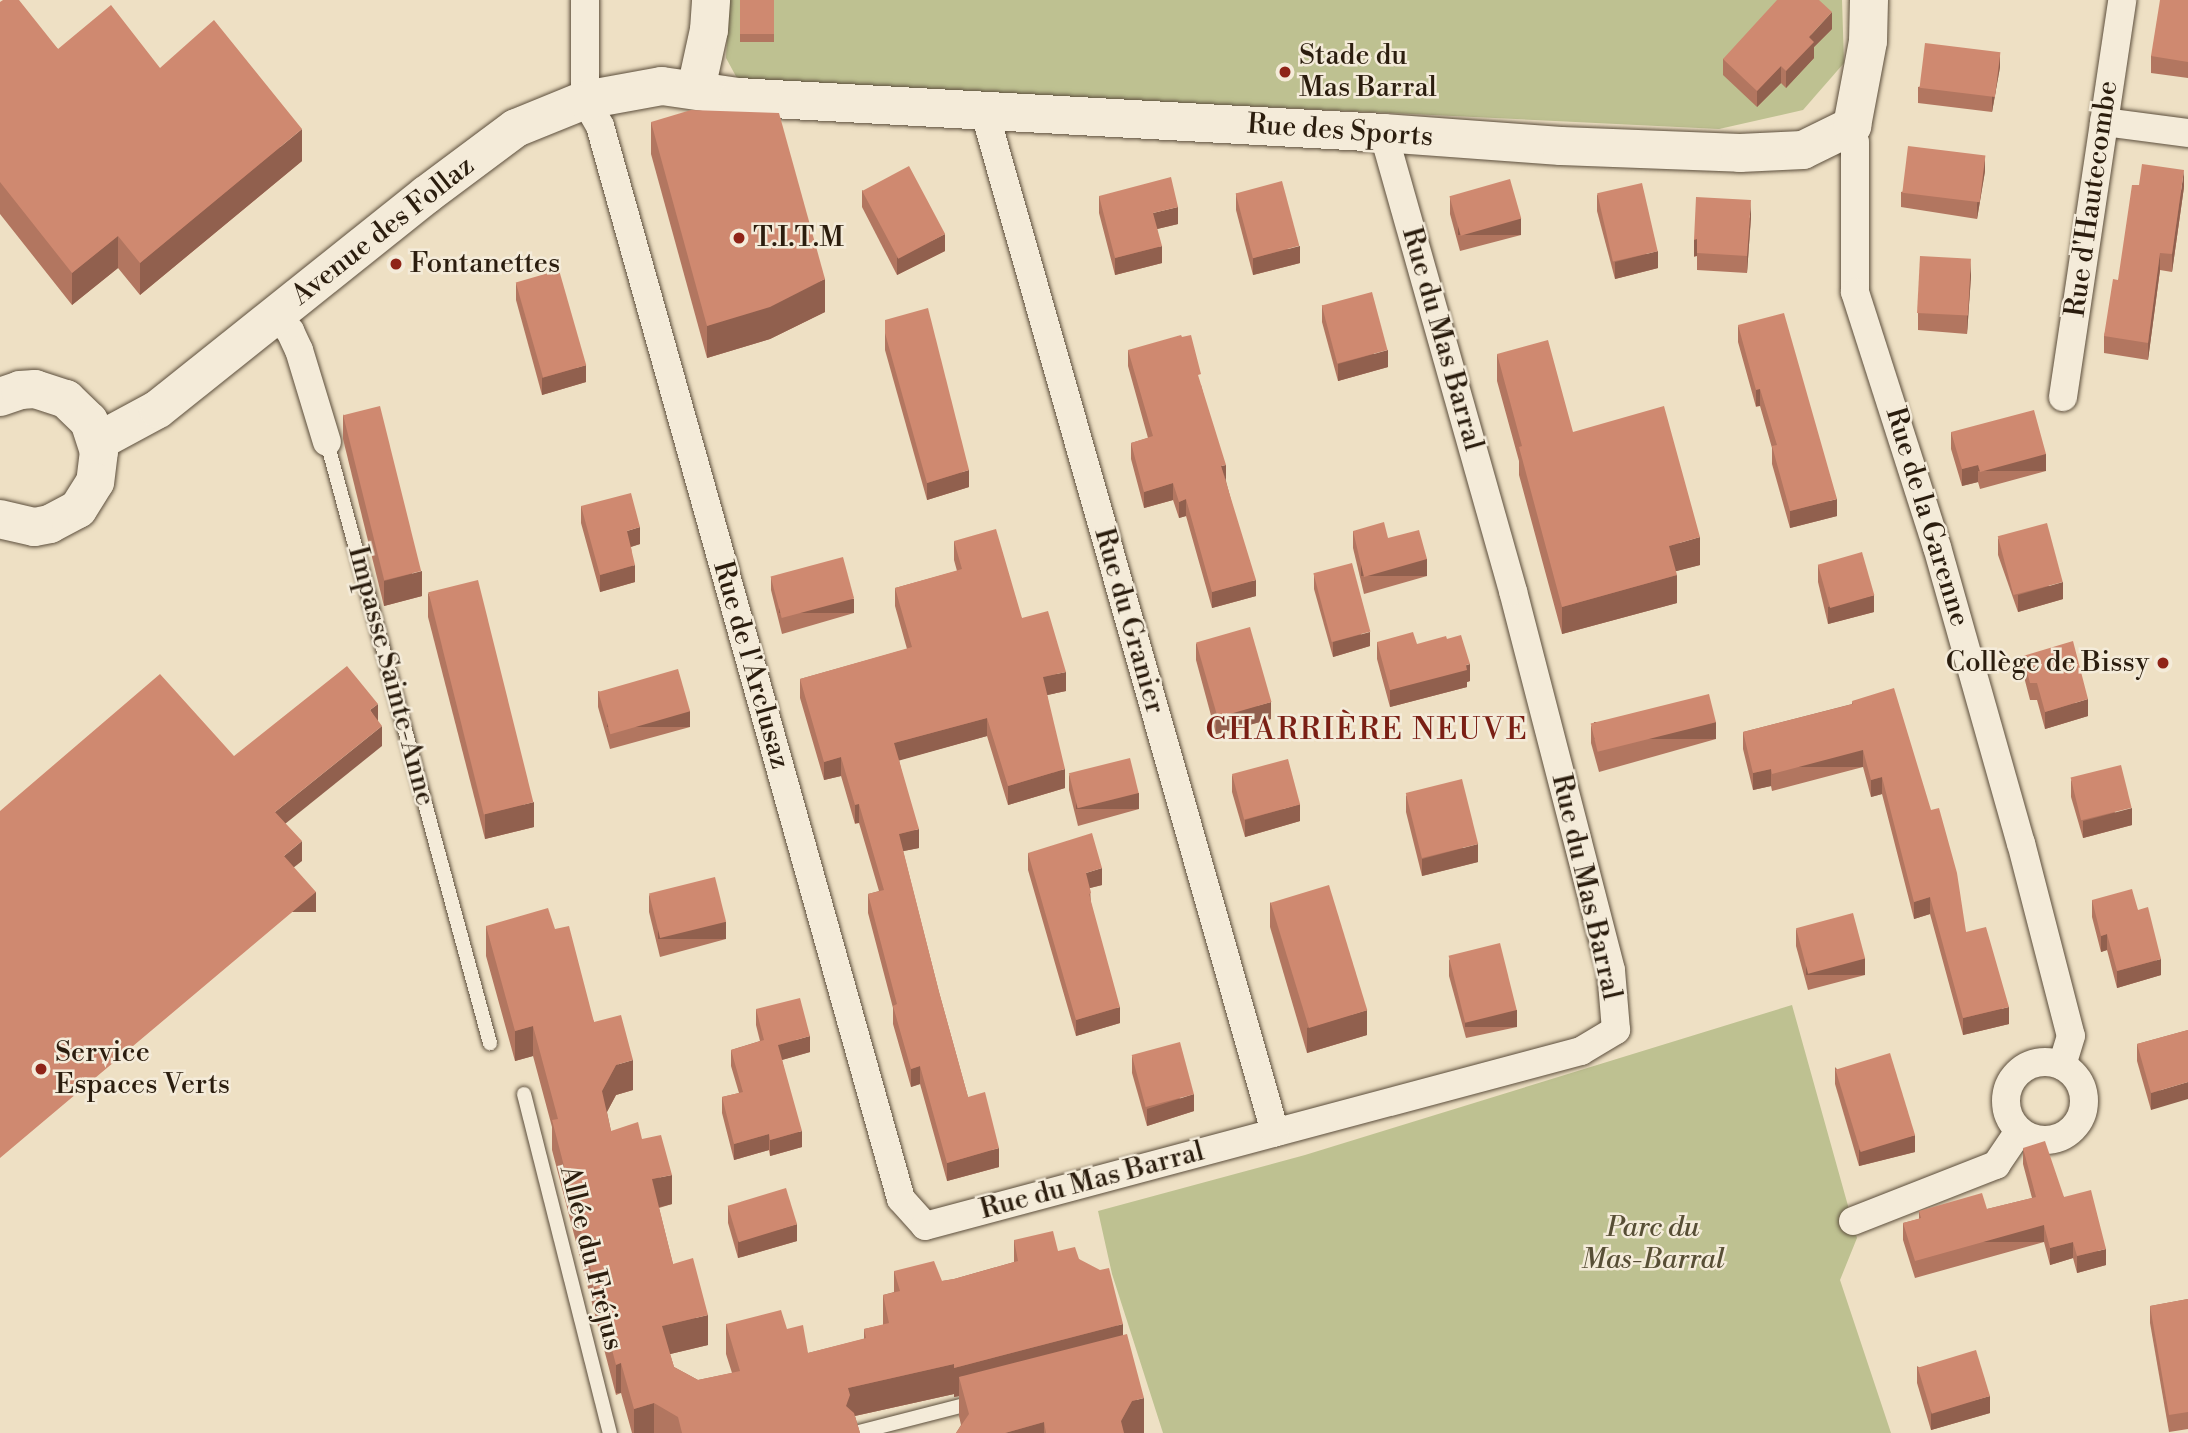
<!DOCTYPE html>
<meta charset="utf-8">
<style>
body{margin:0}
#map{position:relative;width:2188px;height:1433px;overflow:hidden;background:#eee0c4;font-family:"Libre Bodoni",serif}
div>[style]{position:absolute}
.green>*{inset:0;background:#bec191}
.roads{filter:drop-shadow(0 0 2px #5c4e3c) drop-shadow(0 0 2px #5c4e3c)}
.lane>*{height:14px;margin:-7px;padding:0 7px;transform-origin:7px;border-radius:7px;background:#f4ebd9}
.street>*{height:28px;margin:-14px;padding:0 14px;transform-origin:14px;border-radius:14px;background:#f4ebd9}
.street>.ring{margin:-14px;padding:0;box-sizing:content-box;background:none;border:28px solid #f4ebd9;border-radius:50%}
.secondary>*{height:38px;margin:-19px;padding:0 19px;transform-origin:19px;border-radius:19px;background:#f4ebd9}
.wall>*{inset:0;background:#b27660;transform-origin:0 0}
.shaded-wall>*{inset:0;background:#91604e;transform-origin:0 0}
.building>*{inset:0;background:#cf8970;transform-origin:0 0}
.dots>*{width:19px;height:19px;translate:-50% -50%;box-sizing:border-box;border:4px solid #f4ebd9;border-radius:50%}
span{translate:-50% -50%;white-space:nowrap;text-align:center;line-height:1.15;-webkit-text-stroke:5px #f4ebd9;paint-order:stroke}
.poi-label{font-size:28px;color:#2b1d0e}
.left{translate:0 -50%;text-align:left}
.right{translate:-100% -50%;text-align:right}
.street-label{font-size:28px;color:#2b1d0e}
.park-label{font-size:28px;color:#574e35;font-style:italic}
.neighbourhood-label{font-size:30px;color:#7a1f14;letter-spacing:2px}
</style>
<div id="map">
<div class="green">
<div style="clip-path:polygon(729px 0,1842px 0,1844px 63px,1803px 110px,1719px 129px,752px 82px,738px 80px,726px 58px)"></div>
<div style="clip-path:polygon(1792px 1005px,1857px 1238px,1840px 1280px,1891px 1433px,1163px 1433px,1112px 1274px,1098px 1211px,1305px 1155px)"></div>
</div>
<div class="roads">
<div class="lane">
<div style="left:327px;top:442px;width:623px;rotate:74.83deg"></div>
<div style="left:524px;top:1094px;width:350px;rotate:75.8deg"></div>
<div style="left:855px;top:1433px;width:125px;rotate:-14.4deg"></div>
</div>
<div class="street">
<div style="left:585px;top:0;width:100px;rotate:90deg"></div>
<div style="left:585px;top:100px;width:30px;rotate:60deg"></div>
<div style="left:600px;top:126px;width:1114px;rotate:74.33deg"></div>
<div style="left:901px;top:1199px;width:36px;rotate:48deg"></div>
<div style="left:925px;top:1226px;width:679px;rotate:-14.94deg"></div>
<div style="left:1581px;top:1051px;width:41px;rotate:-31deg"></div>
<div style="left:1616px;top:1030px;width:60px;rotate:-94.8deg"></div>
<div style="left:1611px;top:970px;width:391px;rotate:-104.5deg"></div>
<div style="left:1513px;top:591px;width:476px;rotate:-105.8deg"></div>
<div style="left:984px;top:110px;width:1063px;rotate:74.11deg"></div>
<div style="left:2104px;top:122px;width:85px;rotate:7.5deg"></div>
<div style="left:1852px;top:126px;width:17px;rotate:80deg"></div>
<div style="left:1855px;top:143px;width:149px;rotate:90deg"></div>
<div style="left:1855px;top:292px;width:268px;rotate:72.2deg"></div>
<div style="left:1937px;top:547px;width:308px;rotate:74.2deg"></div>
<div style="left:2021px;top:843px;width:199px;rotate:75.5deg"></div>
<div style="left:2071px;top:1036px;width:31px;rotate:107deg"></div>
<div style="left:275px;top:317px;width:21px;rotate:43deg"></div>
<div style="left:290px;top:331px;width:21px;rotate:65deg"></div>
<div style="left:299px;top:350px;width:96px;rotate:73.1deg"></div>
<div style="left:2063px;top:397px;width:401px;rotate:-81.5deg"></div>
<div class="ring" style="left:2006px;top:1062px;width:50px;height:50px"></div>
<div style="left:1853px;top:1221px;width:154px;rotate:-21.4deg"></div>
<div style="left:1996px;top:1165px;width:41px;rotate:-55.9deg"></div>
</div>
<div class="secondary">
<div style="left:696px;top:89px;width:60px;rotate:-77.6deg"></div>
<div style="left:709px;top:30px;width:30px;rotate:-86deg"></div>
<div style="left:0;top:397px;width:21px;rotate:-19deg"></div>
<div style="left:20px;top:390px;width:15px;rotate:-4deg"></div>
<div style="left:35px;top:389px;width:33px;rotate:18deg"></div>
<div style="left:66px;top:399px;width:32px;rotate:44deg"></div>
<div style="left:89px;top:421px;width:32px;rotate:72deg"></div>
<div style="left:99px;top:451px;width:31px;rotate:97deg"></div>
<div style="left:95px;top:482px;width:32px;rotate:122deg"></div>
<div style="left:78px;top:509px;width:32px;rotate:152deg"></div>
<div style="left:50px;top:524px;width:16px;rotate:169deg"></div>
<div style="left:34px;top:527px;width:35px;rotate:-167deg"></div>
<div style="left:97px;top:442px;width:69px;rotate:-28.4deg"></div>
<div style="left:158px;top:409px;width:343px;rotate:-38.6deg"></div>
<div style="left:426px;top:195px;width:112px;rotate:-36.7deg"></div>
<div style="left:516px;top:128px;width:74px;rotate:-22.1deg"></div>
<div style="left:585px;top:100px;width:78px;rotate:-10.3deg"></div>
<div style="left:662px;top:86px;width:77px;rotate:8.2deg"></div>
<div style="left:738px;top:97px;width:646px;rotate:3.19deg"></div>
<div style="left:1383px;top:133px;width:178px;rotate:4.2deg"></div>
<div style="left:1561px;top:146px;width:179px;rotate:2.2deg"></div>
<div style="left:1740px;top:153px;width:63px;rotate:-2.7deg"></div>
<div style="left:1803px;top:150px;width:55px;rotate:-26.1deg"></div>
<div style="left:1852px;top:126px;width:86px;rotate:-79.3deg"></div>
<div style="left:1868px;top:41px;width:41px;rotate:-88.6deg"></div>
</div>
</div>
<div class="wall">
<div style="left:740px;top:0;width:34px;height:42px"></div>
<div style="clip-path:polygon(2188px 0,2188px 78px,2151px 73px,2151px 56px)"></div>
<div style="clip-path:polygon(0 2px,58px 49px,160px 68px,302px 161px,140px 295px,118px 268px,72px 305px,0 214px)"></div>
<div style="clip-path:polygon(1832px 29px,1814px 47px,1814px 58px,1786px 88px,1781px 83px,1757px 107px,1723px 75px,1723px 59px)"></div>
<div style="clip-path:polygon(2000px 67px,1992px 112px,1918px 103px,1918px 87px)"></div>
<div style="clip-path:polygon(651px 122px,825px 312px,770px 339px,707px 358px,651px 154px)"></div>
<div style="clip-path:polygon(1985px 171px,1977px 219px,1901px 207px,1901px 192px)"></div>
<div style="clip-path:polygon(2184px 187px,2172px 272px,2160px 270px,2148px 360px,2104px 353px,2104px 336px,2118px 280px)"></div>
<div style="clip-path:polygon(862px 190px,945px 251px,897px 275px,862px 207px)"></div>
<div style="clip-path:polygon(1236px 193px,1300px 263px,1253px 275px,1236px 210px)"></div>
<div style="clip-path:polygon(1597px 194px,1658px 268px,1615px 279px,1597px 211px)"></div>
<div style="clip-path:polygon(1099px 196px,1178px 224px,1157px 229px,1162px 263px,1115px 275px,1099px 213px)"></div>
<div style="clip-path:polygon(1450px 197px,1521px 235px,1460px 251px,1450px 214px)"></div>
<div style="clip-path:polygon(1751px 217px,1747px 273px,1697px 270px,1697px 256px,1694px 257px,1694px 240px)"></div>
<div style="clip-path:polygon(1971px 276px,1967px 334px,1918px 330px,1918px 313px)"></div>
<div style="clip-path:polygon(516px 283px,586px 382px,542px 395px,516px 300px)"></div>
<div style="clip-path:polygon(1322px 305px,1388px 367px,1338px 381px,1322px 322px)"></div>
<div style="clip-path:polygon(885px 320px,969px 487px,927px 500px,885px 350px)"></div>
<div style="clip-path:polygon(1738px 325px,1837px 516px,1790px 528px,1772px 464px,1772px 448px,1760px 406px,1756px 407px,1738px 342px)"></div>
<div style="clip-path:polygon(1128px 350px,1201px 385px,1256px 596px,1212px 608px,1186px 516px,1179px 518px,1173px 500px,1144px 508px,1131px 459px,1131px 443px,1148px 438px,1128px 366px)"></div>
<div style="clip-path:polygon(1497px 354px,1700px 565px,1676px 571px,1677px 603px,1562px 634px,1519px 475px,1519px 461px,1497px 381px)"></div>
<div style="clip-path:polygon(343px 414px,422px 596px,384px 606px,343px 439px)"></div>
<div style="clip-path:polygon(1951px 432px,2046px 471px,1980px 489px,1978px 482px,1962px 486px,1951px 449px)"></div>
<div style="clip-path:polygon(581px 506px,640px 544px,631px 547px,635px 582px,600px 592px,581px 523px)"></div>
<div style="clip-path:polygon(1353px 531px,1388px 538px,1427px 576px,1364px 594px,1353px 548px)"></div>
<div style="clip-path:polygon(1998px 538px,2063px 599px,2018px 612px,1998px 555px)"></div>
<div style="clip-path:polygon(954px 541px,1022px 618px,1066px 691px,1047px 695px,1065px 788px,1008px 805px,987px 736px,899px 760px,919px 848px,903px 851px,939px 992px,968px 1097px,999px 1167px,947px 1181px,920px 1084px,911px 1087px,893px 1024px,893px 1008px,868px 913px,868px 894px,879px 891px,859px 823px,855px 824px,841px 776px,824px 780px,800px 698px,800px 679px,907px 649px,895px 606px,895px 588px,957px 571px,954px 560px)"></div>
<div style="clip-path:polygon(1818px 565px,1874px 612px,1828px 624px,1818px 582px)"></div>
<div style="clip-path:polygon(1314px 575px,1370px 646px,1333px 657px,1314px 589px)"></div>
<div style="clip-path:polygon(771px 577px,854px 613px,782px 634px,771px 590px)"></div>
<div style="clip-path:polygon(428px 592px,534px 827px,485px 839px,428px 617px)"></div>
<div style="clip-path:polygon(1377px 642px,1417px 644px,1470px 681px,1467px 682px,1467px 687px,1390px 707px,1377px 659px)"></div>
<div style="clip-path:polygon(1196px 643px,1271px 719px,1216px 734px,1196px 660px)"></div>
<div style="clip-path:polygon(2023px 656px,2088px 716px,2045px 729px,2037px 700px,2030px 700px,2023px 673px)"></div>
<div style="clip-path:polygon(598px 691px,690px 727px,610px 749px,598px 707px)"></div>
<div style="clip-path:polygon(1852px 701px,1966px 932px,2009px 1024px,1963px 1035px,1930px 914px,1914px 919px,1882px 794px,1871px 797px,1863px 767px,1772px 791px,1771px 786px,1753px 790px,1743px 749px,1743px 732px,1852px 704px)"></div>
<div style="clip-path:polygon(1591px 726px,1716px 739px,1599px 772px,1591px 743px)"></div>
<div style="clip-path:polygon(1069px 775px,1139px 809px,1078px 826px,1069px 790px)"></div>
<div style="clip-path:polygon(1232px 775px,1300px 821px,1245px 837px,1232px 792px)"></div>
<div style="clip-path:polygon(2071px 780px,2132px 825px,2083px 838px,2071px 797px)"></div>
<div style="clip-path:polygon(1406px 795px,1478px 862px,1422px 876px,1406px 812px)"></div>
<div style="clip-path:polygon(1028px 853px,1102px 885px,1090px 888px,1091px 903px,1120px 1023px,1076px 1036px,1028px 870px)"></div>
<div style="clip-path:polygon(649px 895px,726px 939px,660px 957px,649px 912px)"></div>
<div style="clip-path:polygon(2092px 900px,2138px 910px,2161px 975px,2117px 988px,2107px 950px,2101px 952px,2092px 917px)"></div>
<div style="clip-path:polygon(1270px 902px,1367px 1035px,1307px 1053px,1270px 927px)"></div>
<div style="clip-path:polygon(486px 926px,555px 929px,594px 1022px,633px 1090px,616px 1095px,607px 1112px,611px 1131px,642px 1139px,672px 1204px,659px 1208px,673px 1264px,708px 1345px,670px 1354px,674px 1367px,698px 1380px,732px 1373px,726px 1354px,726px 1324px,787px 1329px,808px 1353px,864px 1339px,864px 1329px,883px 1325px,883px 1295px,894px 1292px,894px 1271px,942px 1281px,954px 1279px,1014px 1262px,1014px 1240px,1058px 1251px,1079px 1259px,1123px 1335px,1144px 1433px,956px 1433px,961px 1425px,959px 1416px,959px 1396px,954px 1397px,954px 1394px,855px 1416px,860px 1433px,632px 1433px,621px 1393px,616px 1395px,552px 1150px,552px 1127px,533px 1056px,515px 1061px,486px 956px)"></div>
<div style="clip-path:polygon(1796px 929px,1865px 975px,1808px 990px,1796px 946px)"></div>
<div style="clip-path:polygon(1449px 959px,1517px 1027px,1466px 1038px,1449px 976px)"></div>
<div style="clip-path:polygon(756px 1009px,810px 1052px,782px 1060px,802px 1147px,770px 1156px,769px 1150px,734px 1160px,722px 1113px,722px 1097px,739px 1093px,731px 1066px,731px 1050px,760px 1041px,756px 1025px)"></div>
<div style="clip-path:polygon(2188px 1030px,2151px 1110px,2137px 1061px,2137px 1044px)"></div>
<div style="clip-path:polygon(1132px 1056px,1194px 1111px,1147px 1126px,1132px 1073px)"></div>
<div style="clip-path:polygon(1835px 1067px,1915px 1152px,1859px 1166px,1835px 1084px)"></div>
<div style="clip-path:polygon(2023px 1148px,2064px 1197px,2106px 1265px,2077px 1273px,2073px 1258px,2050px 1265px,2044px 1242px,1915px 1278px,1903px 1240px,1903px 1223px,1919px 1219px,1919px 1211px,1987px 1209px,2032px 1198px,2023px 1164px)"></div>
<div style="clip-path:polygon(728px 1206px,797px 1241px,738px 1258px,728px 1223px)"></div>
<div style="clip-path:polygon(2188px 1299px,2188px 1429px,2169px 1432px,2150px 1323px,2150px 1306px)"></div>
<div style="clip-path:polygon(1917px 1366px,1990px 1413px,1931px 1430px,1917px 1383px)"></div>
</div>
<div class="shaded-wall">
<div style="clip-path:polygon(1832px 12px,1832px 29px,1814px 47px,1814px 58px,1786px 88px,1786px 71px,1809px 37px)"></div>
<div style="clip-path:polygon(2000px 52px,2000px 67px,1992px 112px,1992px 97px)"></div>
<div style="clip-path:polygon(1781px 66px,1781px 83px,1757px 107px,1757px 91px)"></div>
<div style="clip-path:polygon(302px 129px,302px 161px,140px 295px,140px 263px)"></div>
<div style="clip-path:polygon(1985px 156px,1985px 171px,1977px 219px,1977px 204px)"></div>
<div style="clip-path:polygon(2184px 170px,2184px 187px,2172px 272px,2172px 254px)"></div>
<div style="clip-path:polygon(1751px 200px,1751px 217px,1747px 273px,1747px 256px)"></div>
<div style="clip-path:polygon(1178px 207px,1178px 224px,1153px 230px,1153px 213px)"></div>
<div style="left:1521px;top:218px;width:17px;height:63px;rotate:90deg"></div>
<div style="clip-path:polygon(945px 234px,945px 251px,897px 275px,897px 258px)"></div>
<div style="clip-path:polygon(118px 236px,118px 268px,72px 305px,72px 273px)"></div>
<div style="left:1697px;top:239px;width:17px;height:3px;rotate:90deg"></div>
<div style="clip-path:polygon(1162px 246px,1162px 263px,1115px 275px,1115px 258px)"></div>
<div style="clip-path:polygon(1300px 246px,1300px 263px,1253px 275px,1253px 258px)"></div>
<div style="clip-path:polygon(1658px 251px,1658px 268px,1615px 279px,1615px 262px)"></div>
<div style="clip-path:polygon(2160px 253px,2160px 270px,2148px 360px,2148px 343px)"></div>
<div style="clip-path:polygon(1971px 259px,1971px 276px,1967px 334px,1967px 317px)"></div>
<div style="clip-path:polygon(825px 279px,825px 312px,770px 339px,707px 358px,707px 326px)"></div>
<div style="clip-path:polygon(1388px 350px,1388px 367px,1338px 381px,1338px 364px)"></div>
<div style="clip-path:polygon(586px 365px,586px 382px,542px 395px,542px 378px)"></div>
<div style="left:1760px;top:389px;width:17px;height:4px;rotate:90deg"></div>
<div style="left:2046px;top:454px;width:17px;height:68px;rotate:90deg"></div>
<div style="clip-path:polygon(1226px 465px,1226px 481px,1221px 466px)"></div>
<div style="clip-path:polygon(1978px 465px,1978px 482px,1962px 486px,1962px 469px)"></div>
<div style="clip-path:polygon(969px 470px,969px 487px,927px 500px,927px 483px)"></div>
<div style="clip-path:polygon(1173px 483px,1173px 500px,1144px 508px,1144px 492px)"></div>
<div style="clip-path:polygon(1186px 499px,1186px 516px,1179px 518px,1179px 502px)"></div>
<div style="clip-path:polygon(1837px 499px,1837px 516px,1790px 528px,1790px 511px)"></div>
<div style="clip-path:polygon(640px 527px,640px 544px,627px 548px,627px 531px)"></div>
<div style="clip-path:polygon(1700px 537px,1700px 565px,1669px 573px,1669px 546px)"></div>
<div style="left:1427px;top:559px;width:17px;height:66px;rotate:90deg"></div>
<div style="clip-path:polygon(635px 565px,635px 582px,600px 592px,600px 575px)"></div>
<div style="clip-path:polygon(422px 571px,422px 596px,384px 606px,384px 581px)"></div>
<div style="clip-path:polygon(1677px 575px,1677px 603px,1562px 634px,1562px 607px)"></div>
<div style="clip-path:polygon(1256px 580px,1256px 596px,1212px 608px,1212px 592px)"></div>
<div style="clip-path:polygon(2063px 582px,2063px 599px,2018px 612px,2018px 595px)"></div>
<div style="clip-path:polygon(1874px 595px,1874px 612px,1828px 624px,1828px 607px)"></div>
<div style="left:854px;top:599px;width:14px;height:75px;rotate:90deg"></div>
<div style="clip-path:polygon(1370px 632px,1370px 646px,1333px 657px,1333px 642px)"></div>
<div style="clip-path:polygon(1470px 664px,1470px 681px,1467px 682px,1467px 687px,1390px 707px,1390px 690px)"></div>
<div style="clip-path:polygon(1066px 672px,1066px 691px,1043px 696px,1043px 677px)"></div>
<div style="clip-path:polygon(2088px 699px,2088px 716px,2045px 729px,2045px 712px)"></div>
<div style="clip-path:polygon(1271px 702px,1271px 719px,1216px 734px,1216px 717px)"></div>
<div style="clip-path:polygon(378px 704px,378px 723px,370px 710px)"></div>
<div style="left:690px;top:711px;width:16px;height:83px;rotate:90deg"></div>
<div style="clip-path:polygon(987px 718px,987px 736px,894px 762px,894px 743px)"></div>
<div style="left:1716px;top:722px;width:17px;height:122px;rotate:90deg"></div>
<div style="clip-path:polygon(382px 726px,382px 746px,275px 832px,275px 812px)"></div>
<div style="left:1863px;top:750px;width:17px;height:94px;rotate:90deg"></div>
<div style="clip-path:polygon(841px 757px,841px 776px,824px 780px,824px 762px)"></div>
<div style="clip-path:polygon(1065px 769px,1065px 788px,1008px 805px,1008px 786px)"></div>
<div style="clip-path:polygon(1771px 769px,1771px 786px,1753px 790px,1753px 773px)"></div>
<div style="clip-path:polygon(1882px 777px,1882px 794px,1871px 797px,1871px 780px)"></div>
<div style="left:1139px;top:793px;width:16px;height:63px;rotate:90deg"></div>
<div style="clip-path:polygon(534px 802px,534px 827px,485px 839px,485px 814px)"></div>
<div style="left:859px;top:804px;width:19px;height:4px;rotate:90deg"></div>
<div style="clip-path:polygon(1300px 804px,1300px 821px,1245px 837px,1245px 820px)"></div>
<div style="clip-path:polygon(2132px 808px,2132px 825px,2083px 838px,2083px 821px)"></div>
<div style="clip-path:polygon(919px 829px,919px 848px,899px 852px,899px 834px)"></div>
<div style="clip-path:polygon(302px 841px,302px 861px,284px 875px,284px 856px)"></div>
<div style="clip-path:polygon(1478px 844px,1478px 862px,1422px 876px,1422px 859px)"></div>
<div style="clip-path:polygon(1102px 868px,1102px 885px,1086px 889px,1086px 873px)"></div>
<div style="left:316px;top:892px;width:20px;height:413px;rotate:90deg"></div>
<div style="clip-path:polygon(1930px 897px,1930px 914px,1914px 919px,1914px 902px)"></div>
<div style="left:726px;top:922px;width:17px;height:68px;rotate:90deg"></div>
<div style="clip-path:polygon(2107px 934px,2107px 950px,2101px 952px,2101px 936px)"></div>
<div style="left:1865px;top:958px;width:17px;height:59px;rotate:90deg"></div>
<div style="clip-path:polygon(2161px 959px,2161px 975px,2117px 988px,2117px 971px)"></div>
<div style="clip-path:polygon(1120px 1007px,1120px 1023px,1076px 1036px,1076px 1020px)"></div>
<div style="clip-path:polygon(2009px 1007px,2009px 1024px,1963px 1035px,1963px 1018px)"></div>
<div style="clip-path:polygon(1367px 1010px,1367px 1035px,1307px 1053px,1307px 1028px)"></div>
<div style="left:1517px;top:1010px;width:17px;height:52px;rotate:90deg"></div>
<div style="clip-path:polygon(533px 1026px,533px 1056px,515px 1061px,515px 1031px)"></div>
<div style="clip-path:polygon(810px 1036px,810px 1052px,778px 1061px,778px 1045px)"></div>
<div style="clip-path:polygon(633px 1060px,633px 1090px,616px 1095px,602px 1121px,602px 1091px,616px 1065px)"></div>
<div style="clip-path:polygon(920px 1066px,920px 1084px,911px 1087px,911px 1069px)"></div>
<div style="clip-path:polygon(2188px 1082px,2188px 1099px,2151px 1110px,2151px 1093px)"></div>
<div style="clip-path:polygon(1194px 1094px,1194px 1111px,1147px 1126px,1147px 1109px)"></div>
<div style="clip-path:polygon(802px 1131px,802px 1147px,770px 1156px,770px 1140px)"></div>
<div style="clip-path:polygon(769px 1134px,769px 1150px,734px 1160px,734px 1144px)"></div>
<div style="clip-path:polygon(1915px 1135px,1915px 1152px,1859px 1166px,1859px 1150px)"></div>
<div style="clip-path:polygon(999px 1148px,999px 1167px,947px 1181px,947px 1163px)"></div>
<div style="clip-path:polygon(672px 1175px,672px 1204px,652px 1209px,652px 1179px)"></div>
<div style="clip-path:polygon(797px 1224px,797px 1241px,738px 1258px,738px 1241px)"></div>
<div style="left:2044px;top:1225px;width:17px;height:134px;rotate:90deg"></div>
<div style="clip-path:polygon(2073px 1242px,2073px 1258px,2050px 1265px,2050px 1248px)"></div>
<div style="clip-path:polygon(2106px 1249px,2106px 1265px,2077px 1273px,2077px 1256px)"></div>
<div style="clip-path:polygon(708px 1315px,708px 1345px,662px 1356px,662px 1326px)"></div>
<div style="clip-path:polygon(1123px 1324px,1123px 1354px,959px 1377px,959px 1396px,954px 1397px,954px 1368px)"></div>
<div style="left:621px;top:1363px;width:30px;height:5px;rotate:90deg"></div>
<div style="clip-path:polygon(954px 1364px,954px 1394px,850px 1417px,846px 1406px,848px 1388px)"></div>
<div style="clip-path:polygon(1990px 1396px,1990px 1413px,1931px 1430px,1931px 1412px)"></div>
<div style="clip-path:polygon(1144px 1398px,1144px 1433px,1121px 1433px,1121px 1421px,1132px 1401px)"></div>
<div style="clip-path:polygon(654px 1403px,654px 1433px,634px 1433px,634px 1409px)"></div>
<div style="clip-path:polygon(1044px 1422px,1044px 1433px,1005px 1433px)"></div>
</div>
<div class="building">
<div style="clip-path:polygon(3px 0,19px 0,58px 49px,111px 5px,160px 68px,214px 20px,302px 129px,140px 263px,118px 236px,72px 273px,0 182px,0 2px)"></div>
<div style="left:740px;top:0;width:34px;height:34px"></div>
<div style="clip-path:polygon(1777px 0,1819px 0,1832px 12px,1809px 37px,1814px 42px,1786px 71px,1781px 66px,1757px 91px,1723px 59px)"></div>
<div style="clip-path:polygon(2160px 0,2188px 0,2188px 62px,2151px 56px)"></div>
<div style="left:1925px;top:43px;width:76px;height:45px;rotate:7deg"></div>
<div style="clip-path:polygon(691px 110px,779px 113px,825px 279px,770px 307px,707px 326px,651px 122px)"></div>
<div style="left:1908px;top:146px;width:78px;height:47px;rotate:7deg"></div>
<div style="clip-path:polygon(2142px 164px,2184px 170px,2172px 254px,2160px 253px,2148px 343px,2104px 336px,2113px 279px,2118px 280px,2132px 185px,2139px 185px)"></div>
<div style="left:909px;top:166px;width:77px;height:53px;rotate:62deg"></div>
<div style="clip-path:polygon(1171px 177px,1178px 207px,1153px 213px,1162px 246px,1115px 258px,1099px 196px)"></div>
<div style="left:1510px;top:179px;width:41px;height:63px;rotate:74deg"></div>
<div style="left:1282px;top:181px;width:67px;height:48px;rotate:75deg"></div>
<div style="left:1642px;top:183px;width:70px;height:46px;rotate:77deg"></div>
<div style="clip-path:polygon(1696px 197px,1751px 200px,1747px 256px,1697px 253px,1697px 239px,1694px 240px)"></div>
<div style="left:1920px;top:256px;width:51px;height:57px;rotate:3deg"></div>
<div style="left:559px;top:270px;width:99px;height:45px;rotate:74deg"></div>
<div style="left:1372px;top:292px;width:60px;height:52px;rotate:75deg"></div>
<div style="clip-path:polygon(928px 308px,969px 470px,927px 483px,885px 333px,885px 320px)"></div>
<div style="clip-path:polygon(1784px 313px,1837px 499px,1790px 511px,1772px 446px,1777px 445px,1760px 389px,1756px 390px,1738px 325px)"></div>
<div style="clip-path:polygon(1181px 335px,1182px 337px,1191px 335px,1201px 374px,1198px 375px,1226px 465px,1221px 466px,1256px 580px,1212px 592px,1186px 499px,1179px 502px,1173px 483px,1144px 492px,1131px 443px,1153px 436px,1128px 350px)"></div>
<div style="clip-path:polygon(1548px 340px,1573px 432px,1664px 406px,1700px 537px,1669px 546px,1677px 575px,1562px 607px,1519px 447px,1522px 446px,1497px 354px)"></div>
<div style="left:380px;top:406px;width:170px;height:38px;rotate:76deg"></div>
<div style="clip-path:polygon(2034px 410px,2046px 454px,1980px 472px,1978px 465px,1962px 469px,1951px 432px)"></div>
<div style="clip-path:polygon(631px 493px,640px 527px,627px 531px,635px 565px,600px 575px,581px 506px)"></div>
<div style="clip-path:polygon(1384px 522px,1388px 538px,1419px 530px,1427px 559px,1364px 577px,1353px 531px)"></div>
<div style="left:2047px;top:523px;width:61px;height:51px;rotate:75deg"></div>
<div style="clip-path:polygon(996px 529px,1022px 618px,1048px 611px,1066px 672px,1043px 677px,1065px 769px,1008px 786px,987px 718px,894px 743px,919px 829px,899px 834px,939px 992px,968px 1097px,985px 1092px,999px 1148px,947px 1163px,920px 1066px,911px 1069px,893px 1006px,897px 1004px,868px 894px,884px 890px,859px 804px,855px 805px,841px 757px,824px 762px,800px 679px,912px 647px,895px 588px,962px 569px,954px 541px)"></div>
<div style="left:1862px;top:552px;width:45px;height:46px;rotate:74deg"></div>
<div style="left:843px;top:557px;width:43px;height:75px;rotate:75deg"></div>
<div style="left:1352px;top:563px;width:71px;height:40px;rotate:75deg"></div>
<div style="left:478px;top:580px;width:229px;height:51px;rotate:76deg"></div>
<div style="left:1250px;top:627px;width:78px;height:56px;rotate:74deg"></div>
<div style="clip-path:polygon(1413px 632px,1417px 644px,1446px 636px,1447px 639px,1461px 635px,1470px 664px,1466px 665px,1467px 670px,1390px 690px,1377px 642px)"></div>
<div style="clip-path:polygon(2073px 641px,2088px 699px,2045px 712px,2037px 683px,2030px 683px,2023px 656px)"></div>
<div style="clip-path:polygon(347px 666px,378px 704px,370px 710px,382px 726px,275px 812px,302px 841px,284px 856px,316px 892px,0 1158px,0 811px,160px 674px,234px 756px)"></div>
<div style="left:678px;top:669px;width:44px;height:83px;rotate:74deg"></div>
<div style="clip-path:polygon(1894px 688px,1931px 810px,1939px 808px,1957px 873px,1966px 932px,1986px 927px,2009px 1007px,1963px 1018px,1930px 897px,1914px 902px,1882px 777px,1871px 780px,1863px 750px,1772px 774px,1771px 769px,1753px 773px,1743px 732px,1853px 704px,1852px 701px)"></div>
<div style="left:1709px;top:694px;width:29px;height:122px;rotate:76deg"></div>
<div style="left:1130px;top:758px;width:36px;height:63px;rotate:76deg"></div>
<div style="left:1288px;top:759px;width:47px;height:58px;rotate:75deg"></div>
<div style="left:2121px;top:765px;width:44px;height:52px;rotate:76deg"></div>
<div style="left:1462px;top:779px;width:67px;height:58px;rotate:76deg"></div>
<div style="clip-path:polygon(1092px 833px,1102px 868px,1086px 873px,1091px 893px,1089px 894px,1120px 1007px,1076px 1020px,1028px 853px)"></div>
<div style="left:715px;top:877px;width:46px;height:68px;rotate:76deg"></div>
<div style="left:1329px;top:885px;width:131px;height:61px;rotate:73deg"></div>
<div style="clip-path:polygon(2132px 889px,2138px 910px,2148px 907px,2161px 959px,2117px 971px,2107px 934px,2101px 936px,2092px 900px)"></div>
<div style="clip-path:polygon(548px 908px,555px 929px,569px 926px,594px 1022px,621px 1015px,633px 1060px,616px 1065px,602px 1091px,611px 1131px,638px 1122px,642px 1139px,661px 1135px,672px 1175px,652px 1179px,673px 1264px,693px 1258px,708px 1315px,662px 1326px,674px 1367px,698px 1380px,740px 1371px,726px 1324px,781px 1310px,787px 1329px,803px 1325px,808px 1353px,866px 1338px,864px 1329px,889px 1323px,883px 1295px,900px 1291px,894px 1271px,934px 1261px,942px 1281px,954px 1279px,1018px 1261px,1014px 1240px,1053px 1231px,1058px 1251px,1075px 1247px,1079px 1259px,1100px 1270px,1109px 1268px,1123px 1324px,954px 1368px,954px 1364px,848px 1388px,850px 1395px,846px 1406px,854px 1413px,860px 1433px,682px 1433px,678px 1417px,654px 1403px,634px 1409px,621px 1363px,616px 1365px,552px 1120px,558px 1119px,533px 1026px,515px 1031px,486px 926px)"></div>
<div style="left:1853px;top:913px;width:47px;height:59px;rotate:75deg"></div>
<div style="left:1500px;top:943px;width:69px;height:53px;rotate:76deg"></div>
<div style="clip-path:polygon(800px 998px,810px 1036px,778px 1045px,802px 1131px,770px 1140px,769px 1134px,734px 1144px,722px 1097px,743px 1092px,731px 1050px,764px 1040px,756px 1009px)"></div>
<div style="clip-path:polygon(2188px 1030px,2188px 1082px,2151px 1093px,2137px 1044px)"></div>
<div style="left:1180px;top:1042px;width:54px;height:50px;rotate:75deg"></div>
<div style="left:1890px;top:1053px;width:86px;height:57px;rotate:73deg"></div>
<div style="clip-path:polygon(2045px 1141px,2064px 1197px,2091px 1190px,2106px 1249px,2077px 1256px,2073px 1242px,2050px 1248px,2044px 1225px,1915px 1261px,1903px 1223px,1921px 1218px,1919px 1211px,1982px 1193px,1987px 1209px,2036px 1197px,2023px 1148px)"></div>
<div style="left:786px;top:1188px;width:38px;height:61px;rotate:73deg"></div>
<div style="clip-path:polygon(2188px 1299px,2188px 1412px,2169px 1415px,2150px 1306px)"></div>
<div style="clip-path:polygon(1127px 1334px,1144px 1398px,1132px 1401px,1121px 1421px,1124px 1433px,1046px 1433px,1044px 1422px,1005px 1433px,956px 1433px,969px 1414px,959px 1377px)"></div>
<div style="left:1976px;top:1350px;width:48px;height:61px;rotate:73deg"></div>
</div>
<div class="dots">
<div style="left:1285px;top:72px;background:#8f2418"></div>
<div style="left:739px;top:238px;background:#8f2418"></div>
<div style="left:396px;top:264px;background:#8f2418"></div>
<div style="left:2163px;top:663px;background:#8f2418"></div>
<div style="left:41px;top:1069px;background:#8f2418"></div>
</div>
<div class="poi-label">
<span class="left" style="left:1299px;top:72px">Stade du<br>Mas Barral</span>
<span class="left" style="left:753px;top:238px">T.I.T.M</span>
<span class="left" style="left:410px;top:264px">Fontanettes</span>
<span class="right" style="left:2149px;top:663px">Collège de Bissy</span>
<span class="left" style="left:55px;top:1069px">Service<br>Espaces Verts</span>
</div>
<div class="street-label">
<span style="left:1340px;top:131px;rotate:4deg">Rue des Sports</span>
<span style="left:2092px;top:199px;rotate:-82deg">Rue d'Hautecombe</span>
<span style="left:383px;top:231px;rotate:-38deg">Avenue des Follaz</span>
<span style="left:1442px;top:339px;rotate:74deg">Rue du Mas Barral</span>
<span style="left:1927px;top:517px;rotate:73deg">Rue de la Garenne</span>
<span style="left:1129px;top:621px;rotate:74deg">Rue du Granier</span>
<span style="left:751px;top:665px;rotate:74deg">Rue de l'Arclusaz</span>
<span style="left:391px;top:676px;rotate:75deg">Impasse Sainte-Anne</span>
<span style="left:1586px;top:887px;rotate:77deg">Rue du Mas Barral</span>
<span style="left:1092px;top:1181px;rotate:-15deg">Rue du Mas Barral</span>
<span style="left:591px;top:1258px;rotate:76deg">Allée du Fréjus</span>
</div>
<div class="park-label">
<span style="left:1653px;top:1244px">Parc du<br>Mas-Barral</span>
</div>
<div class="neighbourhood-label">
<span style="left:1367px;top:730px">CHARRIÈRE NEUVE</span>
</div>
</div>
